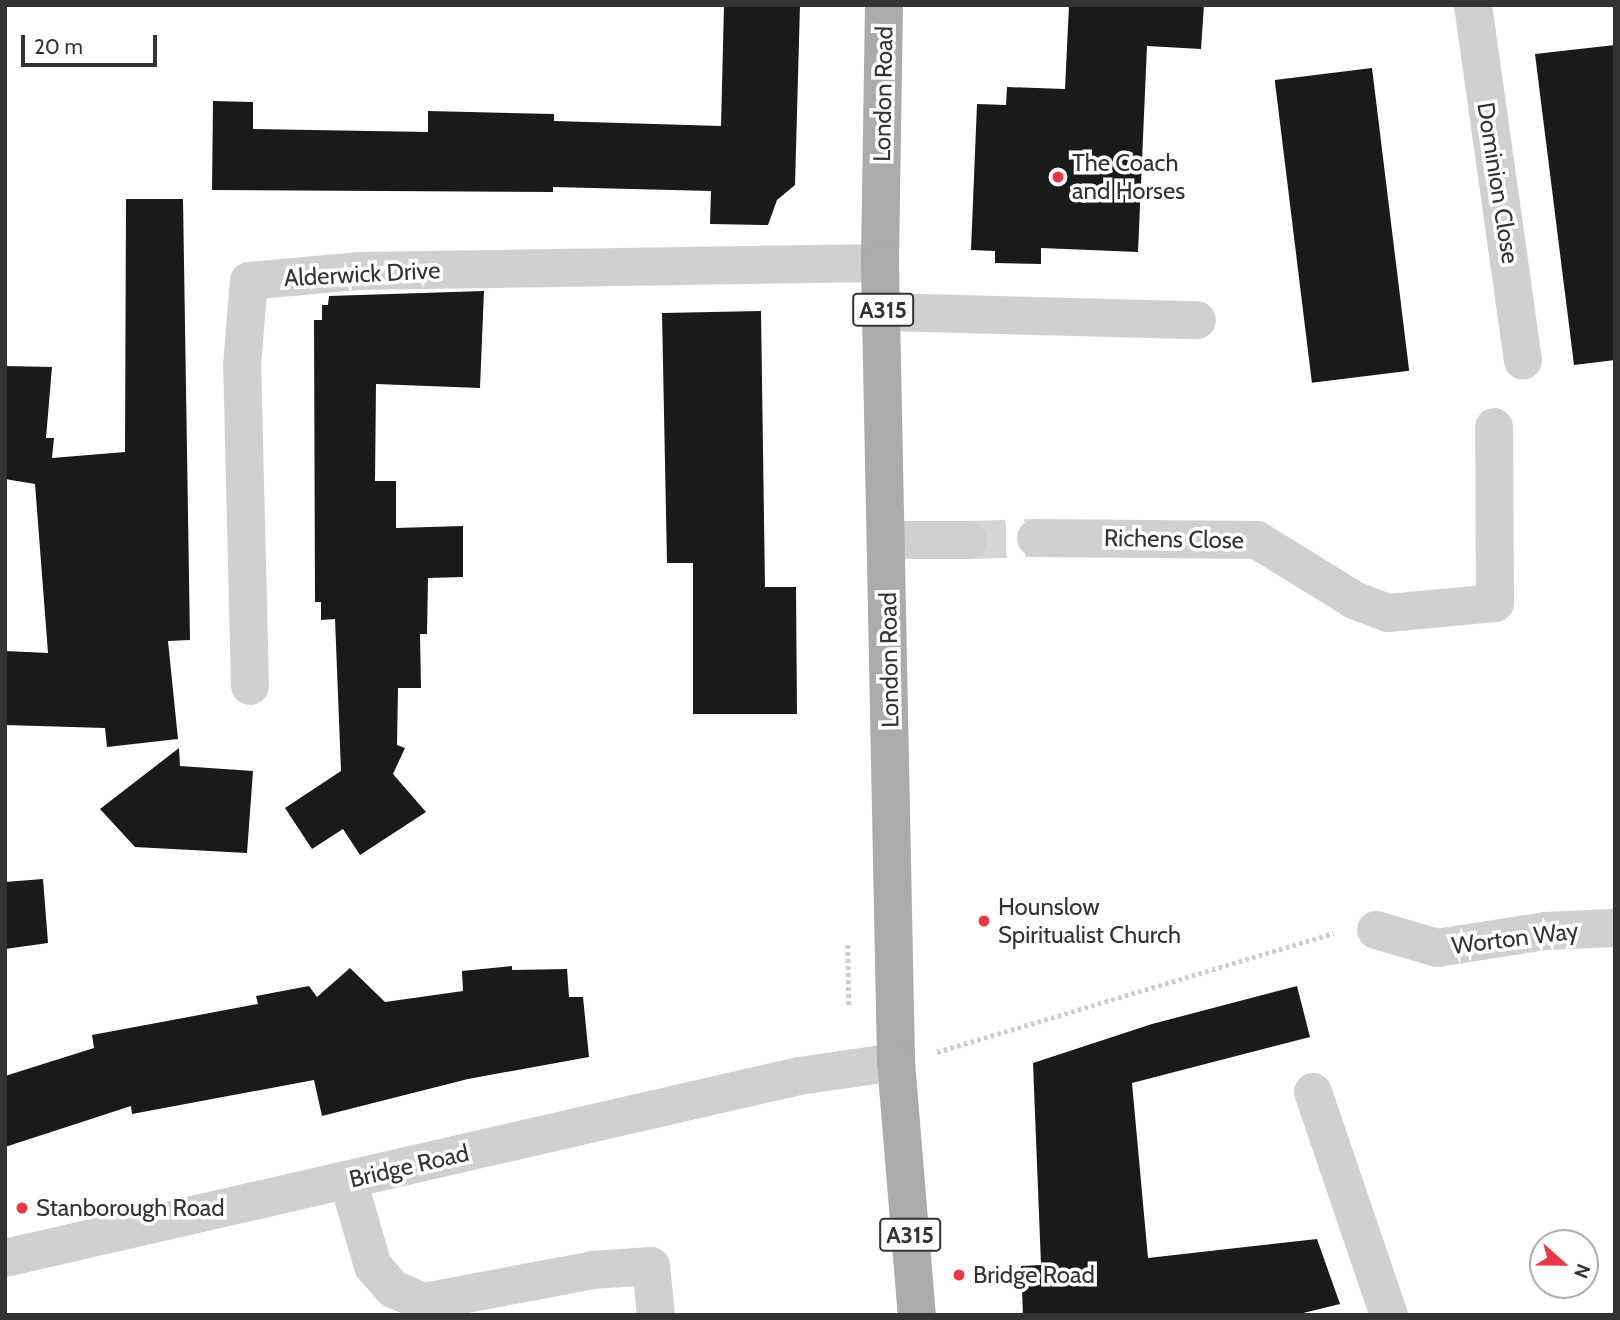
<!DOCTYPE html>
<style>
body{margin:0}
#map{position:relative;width:1620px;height:1320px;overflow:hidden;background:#fff;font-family:Cabin,sans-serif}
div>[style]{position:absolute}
.building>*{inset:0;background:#1a1a1a;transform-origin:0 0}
.minor-tunnel>*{height:38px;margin-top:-19px;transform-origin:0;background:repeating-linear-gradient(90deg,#d6d6d6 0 38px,transparent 0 57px)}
.path>*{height:4.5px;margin-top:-2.25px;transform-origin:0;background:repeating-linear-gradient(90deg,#cdcdcd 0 3.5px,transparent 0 7px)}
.minor>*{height:38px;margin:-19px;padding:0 19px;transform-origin:19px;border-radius:19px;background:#d0d0d0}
.major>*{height:38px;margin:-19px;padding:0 19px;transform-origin:19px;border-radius:19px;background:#ababab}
.dots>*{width:19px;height:19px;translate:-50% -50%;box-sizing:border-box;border:4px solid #fff;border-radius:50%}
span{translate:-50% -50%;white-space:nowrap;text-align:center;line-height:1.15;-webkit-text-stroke:7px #fff;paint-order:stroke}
.shield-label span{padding:2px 5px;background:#fff;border:2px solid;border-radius:5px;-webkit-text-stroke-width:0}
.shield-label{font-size:23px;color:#333;font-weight:700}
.street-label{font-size:24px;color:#333}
.poi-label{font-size:24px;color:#333}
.left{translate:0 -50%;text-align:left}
.frame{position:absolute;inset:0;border:7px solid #333;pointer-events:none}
.north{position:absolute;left:1529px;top:1229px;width:70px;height:70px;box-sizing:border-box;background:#fff;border:2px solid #adadad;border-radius:50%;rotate:111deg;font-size:19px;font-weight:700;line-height:28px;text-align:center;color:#333}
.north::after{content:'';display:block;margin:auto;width:24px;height:32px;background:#e63946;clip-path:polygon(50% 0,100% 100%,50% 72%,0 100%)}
.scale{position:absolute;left:21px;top:35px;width:136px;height:32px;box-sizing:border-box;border:4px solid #333;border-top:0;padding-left:9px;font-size:21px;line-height:24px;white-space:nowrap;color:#333;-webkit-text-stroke:5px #fff;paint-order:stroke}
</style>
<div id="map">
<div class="building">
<div style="clip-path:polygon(724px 5px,800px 5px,795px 185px,777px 200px,768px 225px,710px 224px,711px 191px,553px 187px,553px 192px,212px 190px,213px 101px,253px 102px,253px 129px,428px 132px,428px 111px,554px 114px,554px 121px,721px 126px)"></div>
<div style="clip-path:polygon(1069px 5px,1204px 5px,1201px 49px,1147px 46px,1138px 252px,1041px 248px,1041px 264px,995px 263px,995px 251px,971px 250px,977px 104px,1006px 105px,1007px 87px,1065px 89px)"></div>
<div style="clip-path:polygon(1615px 45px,1615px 360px,1574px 365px,1535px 54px)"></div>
<div style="left:1372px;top:68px;width:305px;height:98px;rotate:83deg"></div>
<div style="clip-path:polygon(126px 199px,183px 199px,190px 640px,168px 641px,178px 739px,107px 747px,105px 728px,5px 725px,5px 651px,48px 653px,35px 484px,5px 479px,5px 366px,52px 367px,46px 438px,54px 438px,52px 458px,125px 452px)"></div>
<div style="clip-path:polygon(484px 291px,480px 388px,376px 384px,375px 481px,396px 481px,396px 528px,463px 526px,463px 577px,428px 578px,427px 634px,420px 634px,421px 688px,398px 688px,397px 745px,405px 748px,393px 774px,426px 812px,360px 855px,343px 829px,312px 849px,285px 808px,341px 771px,335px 619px,321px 620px,321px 602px,315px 602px,314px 320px,322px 320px,322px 305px,328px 305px,329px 296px)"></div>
<div style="clip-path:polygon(761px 311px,765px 587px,796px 587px,797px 714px,693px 714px,693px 563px,667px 563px,662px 313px)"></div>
<div style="clip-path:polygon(179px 748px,180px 766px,253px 771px,247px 853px,135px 847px,100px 809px)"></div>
<div style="clip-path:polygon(43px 879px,48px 943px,5px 949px,5px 882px)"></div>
<div style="clip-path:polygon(512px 966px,512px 970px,567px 969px,569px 997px,583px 997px,589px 1057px,468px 1079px,322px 1116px,314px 1080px,132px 1114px,131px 1106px,5px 1147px,5px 1076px,94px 1048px,92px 1035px,258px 1004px,256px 996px,309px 986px,317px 997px,350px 968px,385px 1002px,463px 991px,462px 971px)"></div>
<div style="clip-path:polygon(1297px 986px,1310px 1037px,1132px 1083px,1148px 1258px,1317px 1239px,1340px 1304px,1295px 1315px,1023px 1315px,1021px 1266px,1041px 1265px,1033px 1063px,1152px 1024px)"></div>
</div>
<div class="minor-tunnel">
<div style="left:968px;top:540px;width:68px;rotate:-1.7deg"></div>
</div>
<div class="path">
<div style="left:848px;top:945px;width:61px;rotate:89.1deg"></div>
<div style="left:937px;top:1052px;width:414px;rotate:-16.7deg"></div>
</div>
<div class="minor">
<div style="left:1473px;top:5px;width:359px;rotate:82deg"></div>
<div style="left:883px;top:312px;width:314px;rotate:1.5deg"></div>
<div style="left:1036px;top:538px;width:221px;rotate:0.5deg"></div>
<div style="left:1257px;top:540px;width:114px;rotate:31.7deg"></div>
<div style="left:1354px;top:600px;width:36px;rotate:21deg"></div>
<div style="left:1388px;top:613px;width:107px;rotate:-5.3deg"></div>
<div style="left:1495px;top:603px;width:176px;rotate:-90.3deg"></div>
<div style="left:887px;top:540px;width:81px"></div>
<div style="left:250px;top:686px;width:320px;rotate:-91.4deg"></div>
<div style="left:242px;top:366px;width:85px;rotate:-85.3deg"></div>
<div style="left:249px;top:281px;width:109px;rotate:-5.2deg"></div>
<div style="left:358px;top:271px;width:522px;rotate:-0.88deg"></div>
<div style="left:1376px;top:930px;width:64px;rotate:16.4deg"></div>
<div style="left:1437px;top:948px;width:110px;rotate:-8.9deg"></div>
<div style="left:1546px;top:931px;width:69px;rotate:-2.5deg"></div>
<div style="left:1313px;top:1092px;width:236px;rotate:71.2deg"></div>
<div style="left:348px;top:1180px;width:90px;rotate:73.8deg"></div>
<div style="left:373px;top:1266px;width:30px;rotate:49deg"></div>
<div style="left:393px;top:1289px;width:34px;rotate:23deg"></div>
<div style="left:424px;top:1302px;width:13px;rotate:90deg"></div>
<div style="left:5px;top:1258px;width:815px;rotate:-12.91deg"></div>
<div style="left:799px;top:1076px;width:98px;rotate:-8.2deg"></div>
<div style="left:424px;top:1302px;width:172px;rotate:-10.7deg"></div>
<div style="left:593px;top:1270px;width:58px;rotate:-3.9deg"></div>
<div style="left:651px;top:1266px;width:49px;rotate:84.2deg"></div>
</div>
<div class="major">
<div style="left:884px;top:5px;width:258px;rotate:90.9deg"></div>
<div style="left:880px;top:263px;width:799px;rotate:88.85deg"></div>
<div style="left:896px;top:1062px;width:254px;rotate:85.3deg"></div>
</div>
<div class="dots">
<div style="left:1058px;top:177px;background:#e63946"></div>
<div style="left:984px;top:921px;background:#e63946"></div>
<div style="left:22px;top:1208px;background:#e63946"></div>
<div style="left:959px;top:1275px;background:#e63946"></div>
</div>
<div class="shield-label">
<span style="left:883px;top:310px">A315</span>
<span style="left:910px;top:1235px">A315</span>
</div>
<div class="street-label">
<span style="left:883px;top:94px;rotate:-89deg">London Road</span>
<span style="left:1498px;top:183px;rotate:81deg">Dominion Close</span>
<span style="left:362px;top:274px;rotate:-3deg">Alderwick Drive</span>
<span style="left:1174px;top:539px;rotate:1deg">Richens Close</span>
<span style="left:889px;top:660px;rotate:-91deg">London Road</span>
<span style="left:1515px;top:938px;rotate:-7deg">Worton Way</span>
<span style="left:409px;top:1166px;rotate:-13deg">Bridge Road</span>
</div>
<div class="poi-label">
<span class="left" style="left:1072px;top:177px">The Coach<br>and Horses</span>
<span class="left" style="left:998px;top:921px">Hounslow<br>Spiritualist Church</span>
<span class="left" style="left:36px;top:1208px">Stanborough Road</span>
<span class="left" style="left:973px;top:1275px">Bridge Road</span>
</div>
<div class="frame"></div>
<div class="north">N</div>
<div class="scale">20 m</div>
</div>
